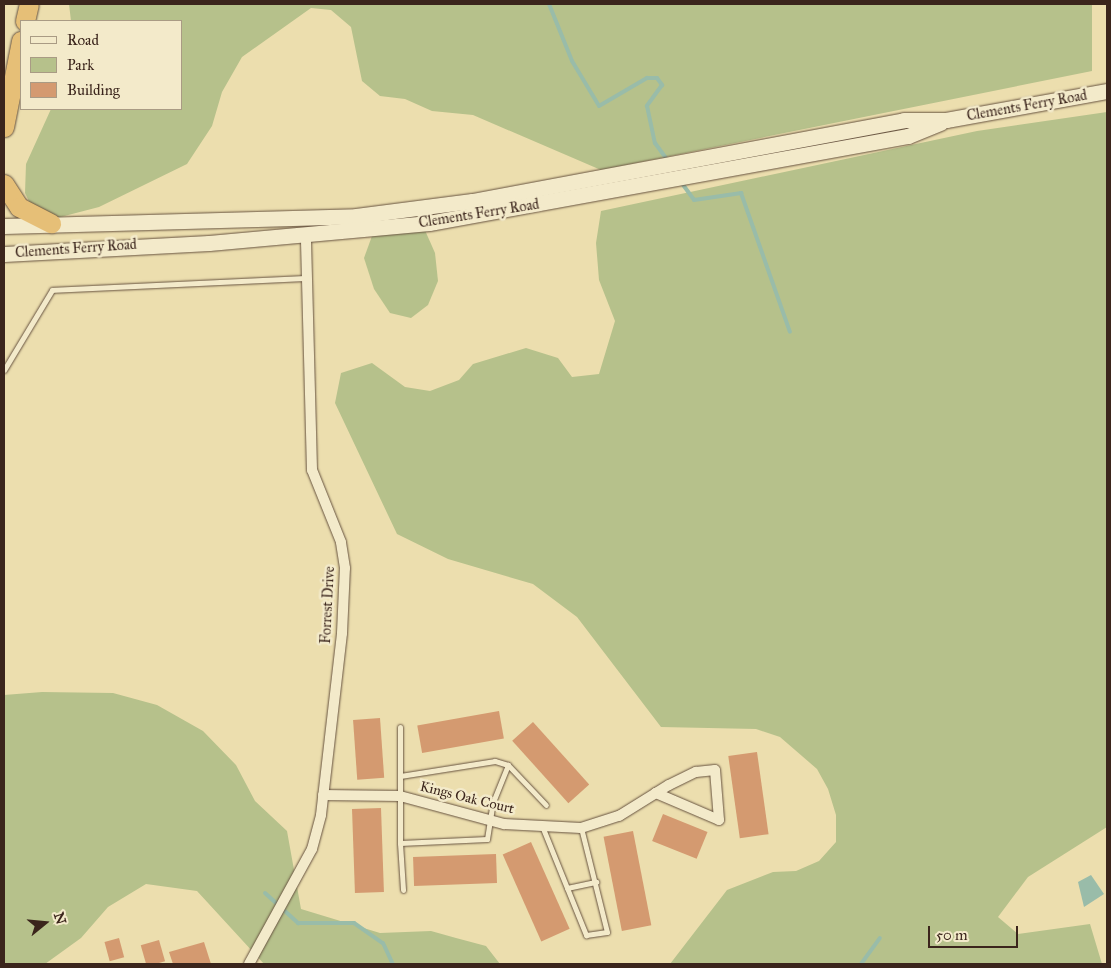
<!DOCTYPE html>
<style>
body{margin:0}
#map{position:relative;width:1111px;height:968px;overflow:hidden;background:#ecdeae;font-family:"IM FELL Great Primer",serif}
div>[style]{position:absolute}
.green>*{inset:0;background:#b6c18b}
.water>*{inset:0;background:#99bca9}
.stream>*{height:4px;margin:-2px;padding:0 2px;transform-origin:2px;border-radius:2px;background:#99bca9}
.building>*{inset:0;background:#d49a70;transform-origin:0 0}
.roads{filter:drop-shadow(0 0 1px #675340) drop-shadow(0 0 1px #675340)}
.lane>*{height:5px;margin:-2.5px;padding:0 2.5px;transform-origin:2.5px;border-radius:2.5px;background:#f3eaca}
.street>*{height:10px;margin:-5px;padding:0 5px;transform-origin:5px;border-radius:5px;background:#f3eaca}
.secondary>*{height:15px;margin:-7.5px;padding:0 7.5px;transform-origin:7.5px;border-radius:7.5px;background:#f3eaca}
.highway>*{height:19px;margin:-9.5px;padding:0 9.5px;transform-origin:9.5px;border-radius:9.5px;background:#e6bf77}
span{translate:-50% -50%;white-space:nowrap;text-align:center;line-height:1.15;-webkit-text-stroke:5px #f3eaca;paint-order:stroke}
.street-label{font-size:14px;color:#3b251c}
.frame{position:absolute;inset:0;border:5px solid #3b251c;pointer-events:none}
.legend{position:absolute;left:20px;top:20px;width:162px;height:90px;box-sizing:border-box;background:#f3eaca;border:1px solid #a99b84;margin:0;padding:6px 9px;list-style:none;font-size:15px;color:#3b251c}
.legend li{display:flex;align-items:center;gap:10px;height:25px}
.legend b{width:25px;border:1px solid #a99b84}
.north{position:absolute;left:20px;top:898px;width:50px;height:50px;-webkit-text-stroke:4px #f3eaca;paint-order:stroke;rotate:73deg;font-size:14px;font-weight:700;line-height:20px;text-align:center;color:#3b251c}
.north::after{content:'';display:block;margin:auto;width:18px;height:22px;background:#3b251c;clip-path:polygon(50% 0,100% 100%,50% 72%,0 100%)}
.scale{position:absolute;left:928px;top:926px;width:90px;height:22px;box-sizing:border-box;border:2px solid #3b251c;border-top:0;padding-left:6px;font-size:15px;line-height:18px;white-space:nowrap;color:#3b251c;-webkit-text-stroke:4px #f3eaca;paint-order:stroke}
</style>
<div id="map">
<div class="green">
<div style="clip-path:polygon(69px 4px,1092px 4px,1092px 71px,601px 170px,473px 115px,432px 111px,405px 99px,380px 96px,362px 81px,351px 27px,331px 10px,311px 8px,242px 57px,222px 92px,212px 126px,187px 164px,99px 207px,49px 220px,37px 218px,25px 193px,26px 164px,51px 109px,181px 109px,181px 21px,71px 21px)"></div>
<div style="clip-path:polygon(1107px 112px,1107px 827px,1028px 877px,998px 917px,1018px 934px,1090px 924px,1102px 964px,670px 964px,727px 890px,773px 872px,796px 871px,819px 861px,836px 842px,836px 815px,828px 789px,817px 769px,780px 737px,756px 729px,661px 727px,577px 617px,533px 584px,448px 559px,397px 534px,335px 403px,341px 373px,372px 363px,405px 387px,430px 391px,459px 380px,473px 364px,526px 348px,558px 358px,572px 377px,599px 374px,615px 321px,599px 280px,596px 243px,601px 211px,977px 131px)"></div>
<div style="clip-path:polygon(424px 228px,435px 253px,438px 281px,428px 305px,411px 318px,390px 313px,374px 289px,364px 258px,372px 236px)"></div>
<div style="clip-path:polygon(42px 692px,113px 693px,157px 705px,203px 731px,236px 765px,255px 801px,287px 831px,301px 909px,380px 933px,431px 931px,456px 938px,486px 946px,500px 964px,264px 964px,197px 891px,146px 884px,108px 907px,81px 938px,45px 964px,4px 964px,4px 695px)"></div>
</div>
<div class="water">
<div style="clip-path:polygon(1091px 875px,1104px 894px,1084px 907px,1078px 882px)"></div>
</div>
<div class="stream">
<div style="left:549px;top:4px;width:61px;rotate:68deg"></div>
<div style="left:572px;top:61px;width:52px;rotate:59deg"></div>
<div style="left:599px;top:106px;width:56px;rotate:-30.3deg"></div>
<div style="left:647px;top:78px;width:10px"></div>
<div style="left:657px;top:78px;width:9px;rotate:54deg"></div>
<div style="left:662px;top:85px;width:26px;rotate:126deg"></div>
<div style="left:647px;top:106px;width:38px;rotate:78deg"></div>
<div style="left:655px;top:143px;width:22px;rotate:54deg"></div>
<div style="left:681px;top:182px;width:22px;rotate:54deg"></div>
<div style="left:694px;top:200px;width:48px;rotate:-8.5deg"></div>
<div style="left:741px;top:193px;width:147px;rotate:70.6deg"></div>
<div style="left:265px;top:893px;width:45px;rotate:42.3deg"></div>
<div style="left:298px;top:923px;width:56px"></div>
<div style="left:354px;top:923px;width:35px;rotate:35deg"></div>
<div style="left:383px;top:943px;width:23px;rotate:65deg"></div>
<div style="left:861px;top:964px;width:32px;rotate:-54deg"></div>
</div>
<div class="building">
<div style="left:499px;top:711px;width:28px;height:83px;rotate:80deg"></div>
<div style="left:380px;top:718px;width:60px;height:27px;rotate:86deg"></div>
<div style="left:533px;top:722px;width:84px;height:28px;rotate:48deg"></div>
<div style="left:757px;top:752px;width:83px;height:29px;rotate:82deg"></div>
<div style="left:381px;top:808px;width:84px;height:29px;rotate:88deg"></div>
<div style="left:663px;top:814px;width:48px;height:29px;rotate:22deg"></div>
<div style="left:633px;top:831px;width:96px;height:30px;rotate:79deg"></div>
<div style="left:531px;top:842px;width:95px;height:31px;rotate:66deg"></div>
<div style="left:496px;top:854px;width:29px;height:83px;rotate:88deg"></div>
<div style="left:119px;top:938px;width:20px;height:15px;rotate:75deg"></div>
<div style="left:159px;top:940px;width:22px;height:19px;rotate:74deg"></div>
<div style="clip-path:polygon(204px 942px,211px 964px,173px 964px,169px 952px)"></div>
</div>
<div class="roads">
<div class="lane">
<div style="left:4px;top:370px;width:93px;rotate:-59deg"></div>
<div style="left:52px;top:290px;width:256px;rotate:-2.7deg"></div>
<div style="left:400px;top:727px;width:116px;rotate:90deg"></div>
<div style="left:400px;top:843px;width:87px;rotate:-2.6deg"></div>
<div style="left:487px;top:839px;width:37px;rotate:-81deg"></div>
<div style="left:493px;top:802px;width:40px;rotate:-68deg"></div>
<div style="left:508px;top:765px;width:14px;rotate:-163deg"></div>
<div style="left:495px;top:761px;width:96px;rotate:171deg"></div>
<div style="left:508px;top:765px;width:55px;rotate:46.5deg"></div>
<div style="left:542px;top:826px;width:118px;rotate:68deg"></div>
<div style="left:586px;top:935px;width:21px;rotate:-8deg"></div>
<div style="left:607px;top:932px;width:107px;rotate:-104deg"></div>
<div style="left:400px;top:843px;width:47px;rotate:86.3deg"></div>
<div style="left:567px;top:888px;width:30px;rotate:-12deg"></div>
</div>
<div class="street">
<div style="left:323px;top:795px;width:77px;rotate:0.7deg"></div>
<div style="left:400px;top:796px;width:108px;rotate:15.1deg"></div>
<div style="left:504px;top:824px;width:77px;rotate:3deg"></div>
<div style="left:581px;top:828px;width:40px;rotate:-18deg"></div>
<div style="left:619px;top:816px;width:44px;rotate:-31.9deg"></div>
<div style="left:656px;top:793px;width:15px;rotate:-32deg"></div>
<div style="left:669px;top:785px;width:30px;rotate:-26deg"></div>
<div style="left:696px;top:772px;width:19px;rotate:-6deg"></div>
<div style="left:715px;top:770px;width:50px;rotate:85.4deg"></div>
<div style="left:719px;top:820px;width:69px;rotate:-156.8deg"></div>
<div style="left:249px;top:964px;width:131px;rotate:-61.3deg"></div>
<div style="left:312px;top:849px;width:35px;rotate:-75deg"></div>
<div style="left:321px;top:815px;width:183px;rotate:-83.4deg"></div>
<div style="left:342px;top:633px;width:65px;rotate:-87.4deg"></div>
<div style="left:345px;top:568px;width:26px;rotate:-99deg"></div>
<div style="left:341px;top:542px;width:78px;rotate:-111.9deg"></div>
<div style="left:312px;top:470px;width:236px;rotate:-91.5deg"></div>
</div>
<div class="secondary">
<div style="left:4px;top:226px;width:352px;rotate:-1.6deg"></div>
<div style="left:356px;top:216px;width:117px;rotate:-7.4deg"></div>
<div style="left:472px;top:201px;width:440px;rotate:-10.6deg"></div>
<div style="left:904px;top:120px;width:42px"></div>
<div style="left:946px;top:120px;width:164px;rotate:-10.2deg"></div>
<div style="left:4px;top:254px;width:205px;rotate:-3.1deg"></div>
<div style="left:209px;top:243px;width:221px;rotate:-5.2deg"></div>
<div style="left:429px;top:223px;width:487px;rotate:-10.3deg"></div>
<div style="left:908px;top:136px;width:35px;rotate:-22deg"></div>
</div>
<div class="highway">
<div style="left:25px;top:21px;width:17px;rotate:-77deg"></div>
<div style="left:4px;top:127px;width:88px;rotate:-78.8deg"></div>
<div style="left:4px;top:184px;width:27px;rotate:57deg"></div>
<div style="left:19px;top:207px;width:36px;rotate:27deg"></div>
</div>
</div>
<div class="street-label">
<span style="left:1027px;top:106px;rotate:-10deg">Clements Ferry Road</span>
<span style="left:479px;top:214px;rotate:-9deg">Clements Ferry Road</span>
<span style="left:76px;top:249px;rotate:-4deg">Clements Ferry Road</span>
<span style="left:328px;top:605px;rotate:-87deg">Forrest Drive</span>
<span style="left:467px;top:798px;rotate:14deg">Kings Oak Court</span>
</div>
<div class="frame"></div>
<ul class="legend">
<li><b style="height:6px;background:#f3eaca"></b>Road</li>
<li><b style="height:14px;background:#b6c18b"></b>Park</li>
<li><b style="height:14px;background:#d49a70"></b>Building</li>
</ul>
<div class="north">N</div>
<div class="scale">50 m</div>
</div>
